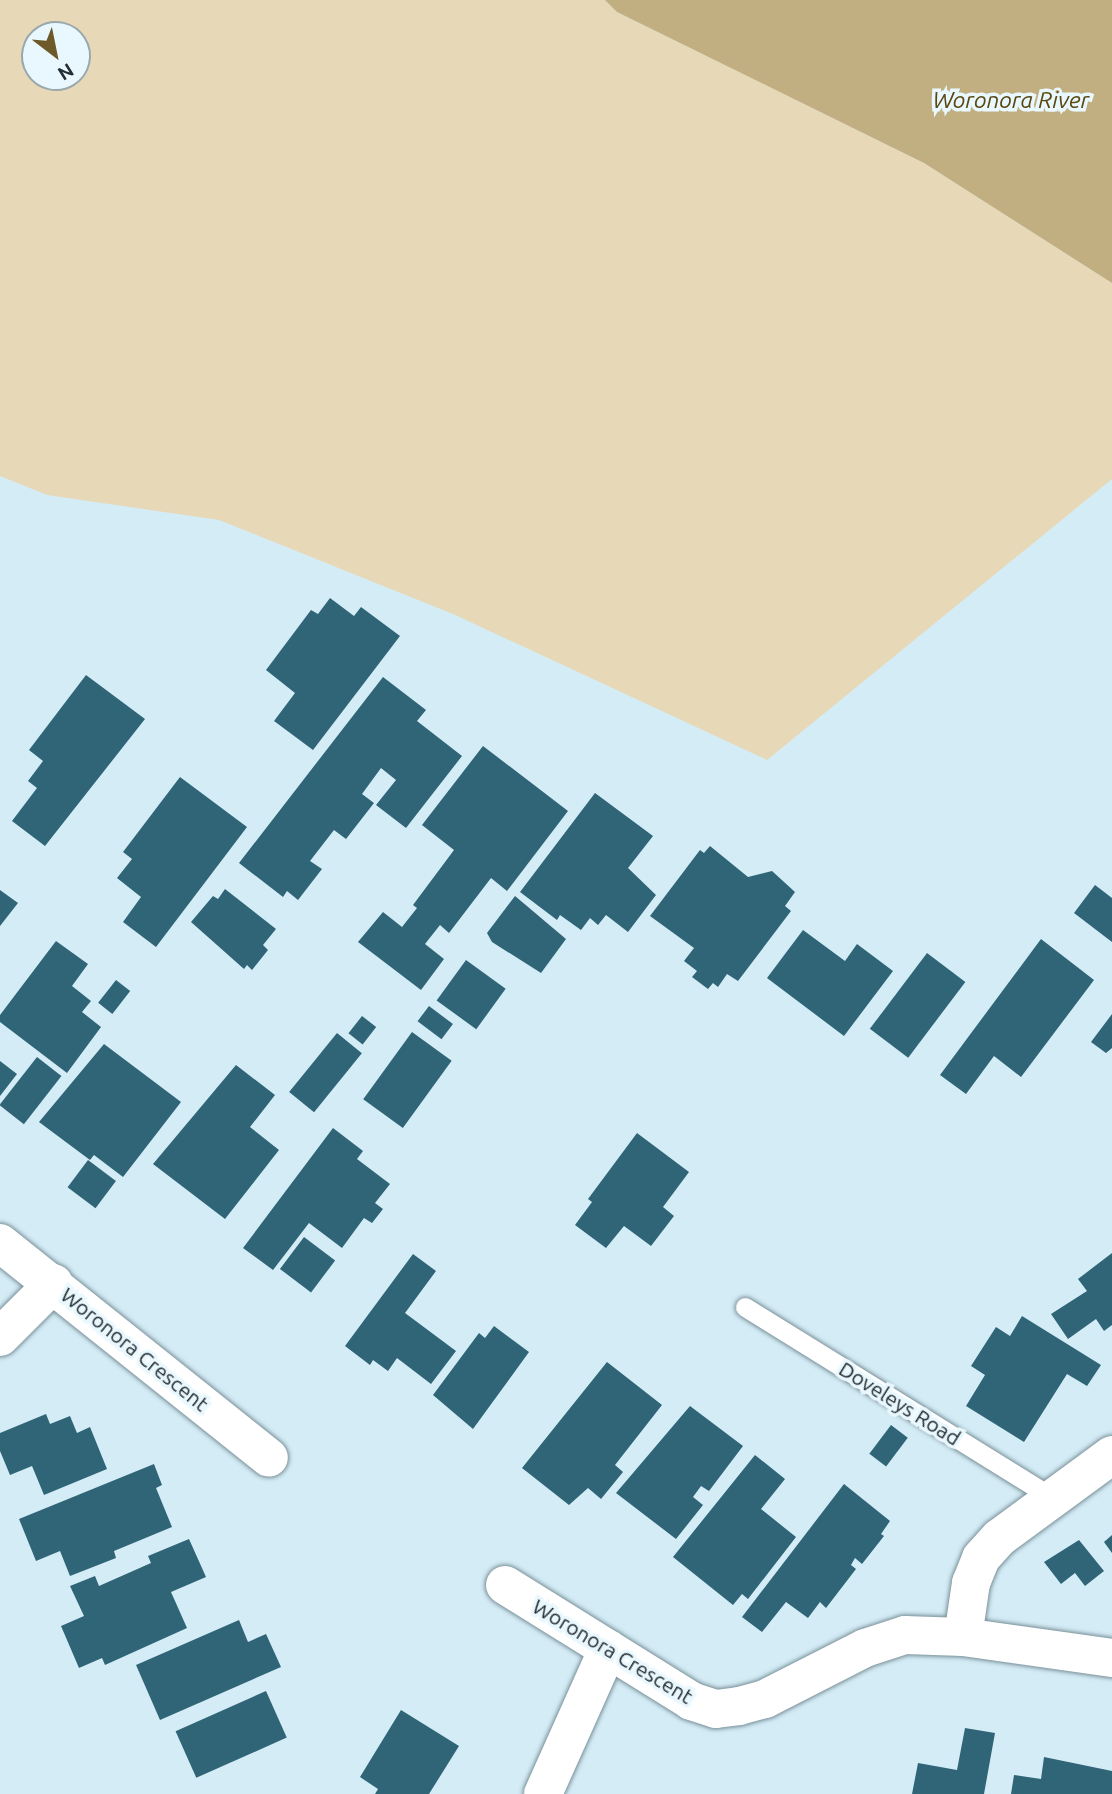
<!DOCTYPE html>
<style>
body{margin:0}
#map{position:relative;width:1112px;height:1794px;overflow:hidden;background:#d4ecf6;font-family:Ubuntu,sans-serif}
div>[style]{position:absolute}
.green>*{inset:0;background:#e7d9b7}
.water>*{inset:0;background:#c1ae81}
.building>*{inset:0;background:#2f6577;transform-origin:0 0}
.roads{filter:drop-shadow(0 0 2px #7a9099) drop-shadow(0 0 2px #7a9099)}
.service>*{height:19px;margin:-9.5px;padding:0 9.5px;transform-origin:9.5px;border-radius:9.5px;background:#fff}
.minor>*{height:38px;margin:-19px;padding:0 19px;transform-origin:19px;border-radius:19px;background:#fff}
span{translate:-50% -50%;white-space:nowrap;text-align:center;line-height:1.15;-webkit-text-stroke:7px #e9f8fe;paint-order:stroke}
.street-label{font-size:21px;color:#242d31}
.water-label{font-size:23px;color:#5b470f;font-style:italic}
.north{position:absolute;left:21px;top:21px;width:70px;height:70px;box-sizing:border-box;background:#e9f8fe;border:2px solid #9aa7ac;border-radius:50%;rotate:148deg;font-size:19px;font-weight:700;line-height:28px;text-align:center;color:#242d31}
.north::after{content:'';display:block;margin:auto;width:24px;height:32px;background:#6d5a28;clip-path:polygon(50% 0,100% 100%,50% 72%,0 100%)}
</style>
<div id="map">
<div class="green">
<div style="clip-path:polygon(evenodd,0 0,605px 0,617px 12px,924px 163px,1112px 283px,1112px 479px,767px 760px,453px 614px,219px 520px,47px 495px,0 476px,0 0,35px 35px,77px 35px,77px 77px,35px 77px,35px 35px)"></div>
</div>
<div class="water">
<div style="clip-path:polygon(605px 0,1112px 0,1112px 283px,924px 163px,617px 12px)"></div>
</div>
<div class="building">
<div style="clip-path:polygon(330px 598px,354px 616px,361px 607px,400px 636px,313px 750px,274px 721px,295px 693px,266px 670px,311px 610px,318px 614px)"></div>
<div style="clip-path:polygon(86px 675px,145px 719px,45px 846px,12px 821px,37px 788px,28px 781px,43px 761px,29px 750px)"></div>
<div style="clip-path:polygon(383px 677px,426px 710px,417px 721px,462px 756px,406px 828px,376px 805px,396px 780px,381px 768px,362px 794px,374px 803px,346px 839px,334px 830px,310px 861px,322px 869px,298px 900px,287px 891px,283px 897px,239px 863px)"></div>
<div style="clip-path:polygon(483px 746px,568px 811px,507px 891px,491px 878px,449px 933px,440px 925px,425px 944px,444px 959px,421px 990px,358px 942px,383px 912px,402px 927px,417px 908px,413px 905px,454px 850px,422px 825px)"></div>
<div style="clip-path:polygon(180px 777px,247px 827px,156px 947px,123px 922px,141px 897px,117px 878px,132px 859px,123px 852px)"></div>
<div style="clip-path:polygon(595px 793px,653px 836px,628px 868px,656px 895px,628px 932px,606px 915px,598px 925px,590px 918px,581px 930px,560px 915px,557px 920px,520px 892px)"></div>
<div style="clip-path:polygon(710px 846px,748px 877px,772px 871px,795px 892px,785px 906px,791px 911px,738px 981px,727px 974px,718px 987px,713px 983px,708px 989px,692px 977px,697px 971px,684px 961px,694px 948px,650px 916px,700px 850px,704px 853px)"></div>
<div style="clip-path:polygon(1095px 885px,1112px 898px,1112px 942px,1074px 913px)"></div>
<div style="clip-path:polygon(225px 889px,276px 929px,263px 945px,268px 950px,252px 970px,247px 965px,244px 969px,191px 922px,213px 896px,218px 899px)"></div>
<div style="clip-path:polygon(0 890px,18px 903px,0 926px)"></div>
<div style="clip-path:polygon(515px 896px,566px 939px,541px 973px,492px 942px,487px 933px)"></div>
<div style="clip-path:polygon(803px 930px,845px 961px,857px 944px,893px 971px,844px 1036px,767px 978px)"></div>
<div style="clip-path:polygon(1041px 939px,1094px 980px,1021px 1077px,994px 1056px,966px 1094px,940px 1075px)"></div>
<div style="clip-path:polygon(56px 941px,88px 964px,72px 986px,91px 1001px,82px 1012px,101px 1027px,67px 1073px,0 1022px,0 1015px)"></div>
<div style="left:927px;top:953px;width:48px;height:95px;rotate:37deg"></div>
<div style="left:466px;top:960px;width:49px;height:50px;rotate:36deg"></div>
<div style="left:116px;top:980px;width:18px;height:29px;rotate:38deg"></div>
<div style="left:429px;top:1006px;width:30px;height:19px;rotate:37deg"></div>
<div style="clip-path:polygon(1112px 1014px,1112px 1048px,1106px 1053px,1091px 1042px)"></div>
<div style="left:362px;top:1016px;width:18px;height:22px;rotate:38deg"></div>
<div style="left:412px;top:1032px;width:49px;height:83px;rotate:36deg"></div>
<div style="left:337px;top:1033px;width:32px;height:76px;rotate:39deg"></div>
<div style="clip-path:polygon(104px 1044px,181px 1102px,123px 1177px,94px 1155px,90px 1160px,39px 1122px)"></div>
<div style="left:37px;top:1057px;width:31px;height:61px;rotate:38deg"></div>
<div style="clip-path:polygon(0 1061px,17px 1074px,0 1096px)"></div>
<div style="clip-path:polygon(236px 1065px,275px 1095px,250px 1127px,279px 1150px,225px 1219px,153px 1164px)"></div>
<div style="clip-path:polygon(333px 1128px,363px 1151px,357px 1159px,390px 1184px,375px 1203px,383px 1209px,372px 1223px,364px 1218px,342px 1248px,309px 1223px,273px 1270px,243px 1248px)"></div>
<div style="clip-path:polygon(637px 1133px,689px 1172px,663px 1207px,674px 1216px,651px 1246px,624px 1226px,606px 1248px,575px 1225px,592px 1202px,588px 1199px)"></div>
<div style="left:88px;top:1160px;width:35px;height:34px;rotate:37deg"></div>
<div style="left:304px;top:1237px;width:39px;height:40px;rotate:37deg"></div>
<div style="clip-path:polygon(1112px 1253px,1112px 1325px,1104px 1331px,1096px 1319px,1068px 1339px,1051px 1314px,1087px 1291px,1078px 1279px)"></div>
<div style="clip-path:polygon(413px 1254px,436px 1271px,405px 1313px,456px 1351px,431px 1384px,397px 1358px,388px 1371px,373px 1360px,370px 1365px,345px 1346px)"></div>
<div style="clip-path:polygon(1022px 1316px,1101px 1365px,1087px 1386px,1067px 1374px,1024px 1442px,966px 1406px,985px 1375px,971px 1366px,996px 1327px,1010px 1336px)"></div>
<div style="clip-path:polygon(494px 1326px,529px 1352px,473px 1429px,433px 1395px,479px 1333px,485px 1338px)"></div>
<div style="clip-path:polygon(607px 1362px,662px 1405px,615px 1465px,623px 1472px,601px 1499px,588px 1488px,569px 1505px,522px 1468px)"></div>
<div style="clip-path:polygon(690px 1406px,743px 1446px,709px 1491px,701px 1486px,693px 1497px,703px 1505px,676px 1539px,616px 1493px)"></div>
<div style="clip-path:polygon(46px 1414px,50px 1424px,70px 1416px,77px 1433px,90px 1427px,107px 1469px,44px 1495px,32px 1466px,10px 1475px,0 1451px,0 1433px)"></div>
<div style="left:891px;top:1425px;width:21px;height:36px;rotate:37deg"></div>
<div style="clip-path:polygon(755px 1455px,785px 1479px,761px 1509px,796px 1537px,748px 1599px,742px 1594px,733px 1605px,673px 1557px)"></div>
<div style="clip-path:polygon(154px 1464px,162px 1485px,156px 1488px,172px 1527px,114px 1551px,116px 1558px,70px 1576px,60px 1551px,36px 1561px,19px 1519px)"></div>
<div style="clip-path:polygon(844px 1484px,890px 1521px,881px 1534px,884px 1536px,862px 1564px,855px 1558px,851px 1565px,856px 1569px,826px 1608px,820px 1602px,808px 1618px,786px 1602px,762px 1632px,742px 1617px)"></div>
<div style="clip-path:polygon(1112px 1535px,1112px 1553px,1104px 1542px)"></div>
<div style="clip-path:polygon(189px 1539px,206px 1577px,171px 1592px,187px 1628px,105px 1665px,102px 1658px,79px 1668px,61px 1626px,84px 1616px,70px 1586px,95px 1576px,99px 1586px,151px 1563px,148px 1556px)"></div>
<div style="clip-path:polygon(1079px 1540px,1104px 1571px,1085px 1586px,1075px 1573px,1061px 1584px,1044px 1562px)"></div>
<div style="clip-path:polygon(239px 1620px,248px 1642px,266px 1634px,281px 1667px,160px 1720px,136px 1665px)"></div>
<div style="left:266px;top:1691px;width:51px;height:99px;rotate:66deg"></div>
<div style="clip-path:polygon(401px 1710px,459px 1746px,429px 1794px,375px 1794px,378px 1789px,360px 1777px)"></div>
<div style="clip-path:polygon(965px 1728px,995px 1733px,984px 1794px,912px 1794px,918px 1763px,957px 1770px)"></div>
<div style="clip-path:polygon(1044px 1757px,1112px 1771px,1112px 1794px,1011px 1794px,1014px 1775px,1041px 1779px)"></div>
</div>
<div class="roads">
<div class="service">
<div style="left:745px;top:1307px;width:365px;rotate:31.8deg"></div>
</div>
<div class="minor">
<div style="left:0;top:1243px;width:344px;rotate:38.6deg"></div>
<div style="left:0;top:1337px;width:76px;rotate:-45deg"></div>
<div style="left:505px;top:1585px;width:219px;rotate:31.9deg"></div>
<div style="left:691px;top:1701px;width:26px;rotate:18deg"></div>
<div style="left:716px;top:1709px;width:23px;rotate:-7deg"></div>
<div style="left:739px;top:1706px;width:27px;rotate:-15deg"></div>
<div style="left:765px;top:1699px;width:112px;rotate:-27deg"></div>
<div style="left:865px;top:1648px;width:42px;rotate:-18deg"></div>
<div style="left:905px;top:1635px;width:58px;rotate:2deg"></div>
<div style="left:963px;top:1637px;width:55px;rotate:-81.6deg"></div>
<div style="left:971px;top:1583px;width:27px;rotate:-68deg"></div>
<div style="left:981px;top:1558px;width:27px;rotate:-48deg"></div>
<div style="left:999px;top:1538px;width:140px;rotate:-36.3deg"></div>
<div style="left:963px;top:1637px;width:150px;rotate:8deg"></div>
<div style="left:543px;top:1794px;width:159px;rotate:-65.9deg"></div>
</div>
</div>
<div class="street-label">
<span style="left:135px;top:1349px;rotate:39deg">Woronora Crescent</span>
<span style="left:900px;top:1403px;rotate:32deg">Doveleys Road</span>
<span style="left:613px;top:1651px;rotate:31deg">Woronora Crescent</span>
</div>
<div class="water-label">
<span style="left:1011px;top:100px">Woronora River</span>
</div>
<div class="north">N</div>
</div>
